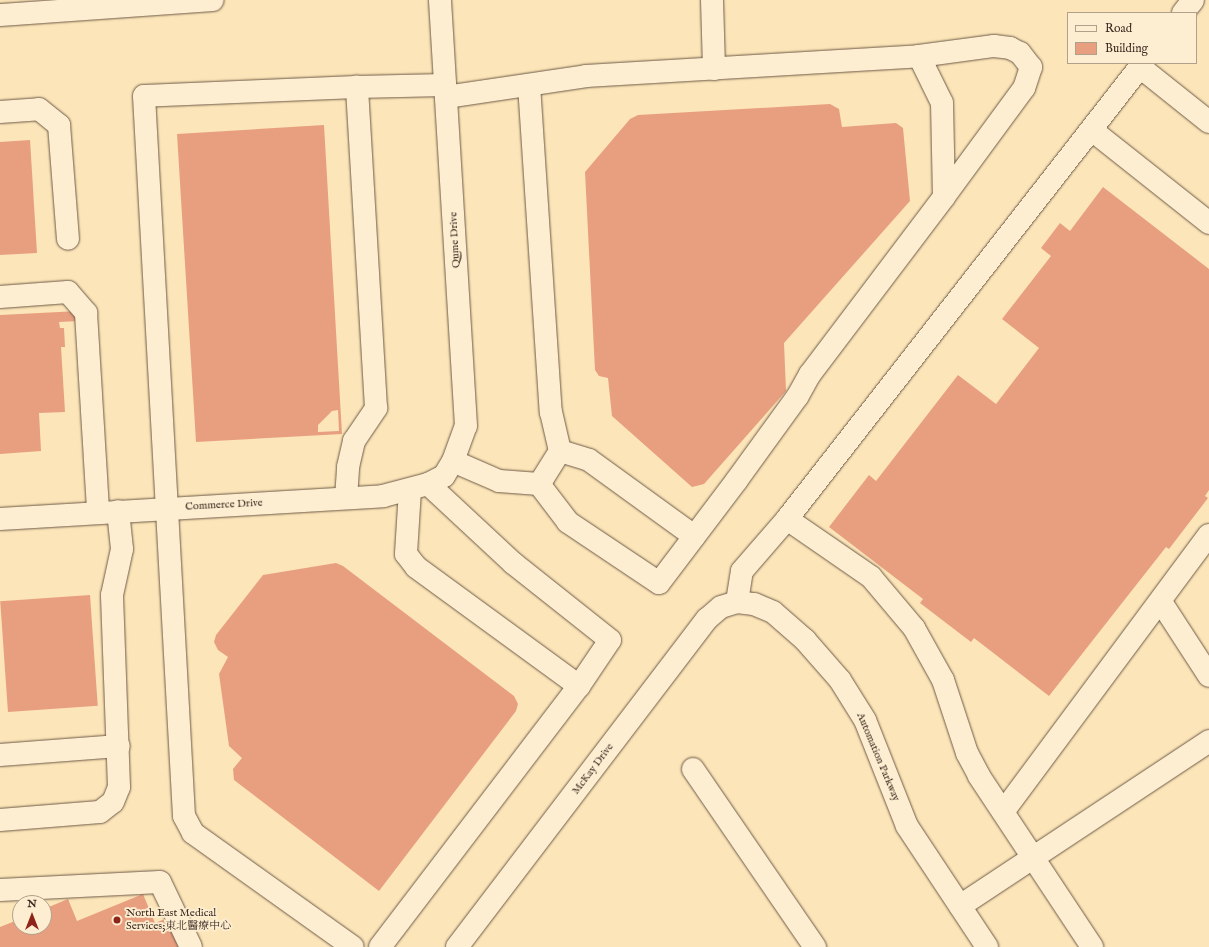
<!DOCTYPE html>
<meta charset="utf-8">
<style>
body{margin:0}
#map{position:relative;width:1209px;height:947px;overflow:hidden;background:#fce5b8;font-family:"IM FELL English","Noto Serif SC",serif}
div>[style]{position:absolute}
.building>*{inset:0;background:#e89f80;transform-origin:0 0}
.roads{filter:drop-shadow(0 0 1px #6e5a48) drop-shadow(0 0 1px #6e5a48)}
.minor>*{height:22px;margin:-11px;padding:0 11px;transform-origin:11px;border-radius:11px;background:#fdeed1}
.dots>*{width:11px;height:11px;translate:-50% -50%;box-sizing:border-box;border:2px solid #fdeed1;border-radius:50%}
span{translate:-50% -50%;white-space:nowrap;text-align:center;line-height:1.15;-webkit-text-stroke:3.5px #fdeed1;paint-order:stroke}
.street-label{font-size:11px;color:#3e2b22}
.poi-label{font-size:11px;color:#3e2b22}
.left{translate:0 -50%;text-align:left}
.legend{position:absolute;left:1067px;top:12px;width:130px;height:52px;box-sizing:border-box;background:#fdeed1;border:1px solid #b1a08b;margin:0;padding:5px 7px;list-style:none;font-size:12px;color:#3e2b22}
.legend li{display:flex;align-items:center;gap:8px;height:20px}
.legend b{width:20px;border:1px solid #b1a08b}
.north{position:absolute;left:12px;top:895px;width:40px;height:40px;box-sizing:border-box;background:#fdeed1;border:1px solid #b1a08b;border-radius:50%;rotate:0deg;font-size:11px;font-weight:700;line-height:16px;text-align:center;color:#3e2b22}
.north::after{content:'';display:block;margin:auto;width:14px;height:18px;background:#8f2418;clip-path:polygon(50% 0,100% 100%,50% 72%,0 100%)}
</style>
<div id="map">
<div class="building">
<div style="clip-path:polygon(830px 104px,839px 109px,842px 127px,896px 123px,903px 128px,910px 201px,784px 343px,786px 391px,704px 484px,692px 487px,612px 416px,608px 378px,599px 376px,595px 370px,585px 172px,630px 119px,638px 115px)"></div>
<div style="clip-path:polygon(evenodd,324px 125px,342px 434px,196px 442px,177px 134px,324px 125px,338px 410px,339px 431px,318px 432px,318px 425px,332px 411px,338px 410px)"></div>
<div style="clip-path:polygon(30px 140px,37px 253px,0 255px,0 142px)"></div>
<div style="clip-path:polygon(1103px 187px,1209px 269px,1209px 490px,1205px 496px,1208px 498px,1169px 549px,1166px 547px,1049px 696px,974px 638px,971px 642px,920px 603px,923px 599px,829px 527px,869px 475px,876px 481px,958px 375px,996px 404px,1039px 348px,1002px 319px,1051px 256px,1041px 248px,1060px 223px,1070px 231px)"></div>
<div style="clip-path:polygon(79px 311px,79px 321px,59px 322px,60px 328px,64px 328px,65px 347px,61px 347px,65px 412px,39px 413px,41px 451px,0 454px,0 315px)"></div>
<div style="clip-path:polygon(336px 563px,343px 566px,514px 696px,518px 704px,516px 711px,379px 891px,234px 780px,233px 769px,242px 758px,229px 746px,219px 674px,228px 657px,218px 650px,214px 642px,216px 635px,263px 575px)"></div>
<div style="left:90px;top:595px;width:111px;height:90px;rotate:86deg"></div>
<div style="clip-path:polygon(143px 894px,155px 923px,175px 915px,184px 947px,0 947px,0 927px,20px 919px,20px 927px,44px 927px,44px 909px,68px 899px,77px 921px)"></div>
</div>
<div class="roads">
<div class="minor">
<div style="left:712px;top:0;width:69px;rotate:88.3deg"></div>
<div style="left:1183px;top:13px;width:16px;rotate:-52deg"></div>
<div style="left:0;top:15px;width:213px;rotate:-4deg"></div>
<div style="left:919px;top:56px;width:76px;rotate:-7.6deg"></div>
<div style="left:994px;top:46px;width:16px;rotate:7deg"></div>
<div style="left:1010px;top:48px;width:11px;rotate:27deg"></div>
<div style="left:1020px;top:53px;width:18px;rotate:52deg"></div>
<div style="left:1031px;top:67px;width:22px;rotate:108deg"></div>
<div style="left:1024px;top:88px;width:135px;rotate:126.3deg"></div>
<div style="left:1140px;top:67px;width:88px;rotate:38.6deg"></div>
<div style="left:529px;top:85px;width:328px;rotate:86.2deg"></div>
<div style="left:551px;top:412px;width:40px;rotate:77deg"></div>
<div style="left:560px;top:451px;width:39px;rotate:122deg"></div>
<div style="left:357px;top:87px;width:88px;rotate:-1.3deg"></div>
<div style="left:446px;top:97px;width:142px;rotate:-8.5deg"></div>
<div style="left:586px;top:76px;width:334px;rotate:-3.4deg"></div>
<div style="left:919px;top:56px;width:52px;rotate:63.9deg"></div>
<div style="left:942px;top:103px;width:94px;rotate:88.8deg"></div>
<div style="left:944px;top:197px;width:222px;rotate:127.1deg"></div>
<div style="left:810px;top:374px;width:26px;rotate:119deg"></div>
<div style="left:797px;top:397px;width:102px;rotate:125.9deg"></div>
<div style="left:737px;top:480px;width:129px;rotate:127.1deg"></div>
<div style="left:659px;top:583px;width:110px;rotate:-146.2deg"></div>
<div style="left:568px;top:522px;width:48px;rotate:-127.3deg"></div>
<div style="left:539px;top:484px;width:40px;rotate:-175.7deg"></div>
<div style="left:499px;top:481px;width:50px;rotate:-156.5deg"></div>
<div style="left:0;top:112px;width:39px;rotate:-4deg"></div>
<div style="left:39px;top:109px;width:26px;rotate:39deg"></div>
<div style="left:59px;top:125px;width:114px;rotate:85.5deg"></div>
<div style="left:1093px;top:131px;width:148px;rotate:38.4deg"></div>
<div style="left:0;top:297px;width:68px;rotate:-4.2deg"></div>
<div style="left:68px;top:292px;width:28px;rotate:49deg"></div>
<div style="left:86px;top:313px;width:199px;rotate:86.5deg"></div>
<div style="left:560px;top:451px;width:30px;rotate:17deg"></div>
<div style="left:589px;top:460px;width:130px;rotate:35.9deg"></div>
<div style="left:410px;top:490px;width:64px;rotate:93.6deg"></div>
<div style="left:406px;top:554px;width:16px;rotate:52deg"></div>
<div style="left:416px;top:567px;width:202px;rotate:36.1deg"></div>
<div style="left:346px;top:498px;width:31px;rotate:-86deg"></div>
<div style="left:348px;top:467px;width:27px;rotate:-77deg"></div>
<div style="left:354px;top:441px;width:40px;rotate:-56deg"></div>
<div style="left:376px;top:408px;width:322px;rotate:-93.4deg"></div>
<div style="left:357px;top:87px;width:213px;rotate:177.6deg"></div>
<div style="left:144px;top:96px;width:721px;rotate:86.82deg"></div>
<div style="left:184px;top:816px;width:19px;rotate:62deg"></div>
<div style="left:193px;top:833px;width:196px;rotate:35.5deg"></div>
<div style="left:0;top:519px;width:384px;rotate:-3.4deg"></div>
<div style="left:383px;top:496px;width:47px;rotate:-14.9deg"></div>
<div style="left:428px;top:484px;width:18px;rotate:-27deg"></div>
<div style="left:444px;top:476px;width:17px;rotate:-59deg"></div>
<div style="left:453px;top:461px;width:37px;rotate:-70deg"></div>
<div style="left:466px;top:426px;width:427px;rotate:-93.5deg"></div>
<div style="left:787px;top:519px;width:102px;rotate:34.6deg"></div>
<div style="left:871px;top:577px;width:67px;rotate:49.9deg"></div>
<div style="left:914px;top:628px;width:60px;rotate:60.9deg"></div>
<div style="left:943px;top:680px;width:77px;rotate:71.8deg"></div>
<div style="left:967px;top:753px;width:26px;rotate:62deg"></div>
<div style="left:979px;top:776px;width:205px;rotate:56.5deg"></div>
<div style="left:737px;top:602px;width:31px;rotate:-81deg"></div>
<div style="left:742px;top:571px;width:69px;rotate:-49.1deg"></div>
<div style="left:787px;top:519px;width:579px;rotate:-52.02deg"></div>
<div style="left:1161px;top:602px;width:88px;rotate:57deg"></div>
<div style="left:0;top:755px;width:119px;rotate:-4.3deg"></div>
<div style="left:693px;top:769px;width:216px;rotate:55.6deg"></div>
<div style="left:1003px;top:812px;width:345px;rotate:-53.4deg"></div>
<div style="left:0;top:820px;width:100px;rotate:-4.6deg"></div>
<div style="left:100px;top:812px;width:16px;rotate:-38deg"></div>
<div style="left:113px;top:802px;width:16px;rotate:-68deg"></div>
<div style="left:119px;top:787px;width:192px;rotate:-92.1deg"></div>
<div style="left:112px;top:595px;width:47px;rotate:-77.7deg"></div>
<div style="left:122px;top:549px;width:38px;rotate:-96deg"></div>
<div style="left:0;top:890px;width:160px;rotate:-2.9deg"></div>
<div style="left:160px;top:882px;width:72px;rotate:64.5deg"></div>
<div style="left:960px;top:906px;width:299px;rotate:-33.5deg"></div>
<div style="left:380px;top:947px;width:328px;rotate:-52.7deg"></div>
<div style="left:579px;top:686px;width:55px;rotate:-56deg"></div>
<div style="left:610px;top:640px;width:124px;rotate:-141.6deg"></div>
<div style="left:513px;top:563px;width:116px;rotate:-137.1deg"></div>
<div style="left:457px;top:947px;width:412px;rotate:-52.7deg"></div>
<div style="left:707px;top:619px;width:18px;rotate:-41deg"></div>
<div style="left:721px;top:607px;width:17px;rotate:-17deg"></div>
<div style="left:737px;top:602px;width:17px;rotate:7deg"></div>
<div style="left:754px;top:604px;width:21px;rotate:23deg"></div>
<div style="left:773px;top:612px;width:43px;rotate:41.2deg"></div>
<div style="left:805px;top:640px;width:53px;rotate:48.8deg"></div>
<div style="left:840px;top:680px;width:47px;rotate:58deg"></div>
<div style="left:865px;top:720px;width:114px;rotate:68.4deg"></div>
<div style="left:907px;top:826px;width:145px;rotate:56.5deg"></div>
</div>
</div>
<div class="dots">
<div style="left:117px;top:920px;background:#8f2418"></div>
</div>
<div class="street-label">
<span style="left:455px;top:240px;rotate:-93deg">Qume Drive</span>
<span style="left:224px;top:505px;rotate:-3deg">Commerce Drive</span>
<span style="left:878px;top:757px;rotate:67deg">Automation Parkway</span>
<span style="left:593px;top:769px;rotate:-53deg">McKay Drive</span>
</div>
<div class="poi-label">
<span class="left" style="left:126px;top:920px">North East Medical<br>Services;東北醫療中心</span>
</div>
<ul class="legend">
<li><b style="height:5px;background:#fdeed1"></b>Road</li>
<li><b style="height:11px;background:#e89f80"></b>Building</li>
</ul>
<div class="north">N</div>
</div>
